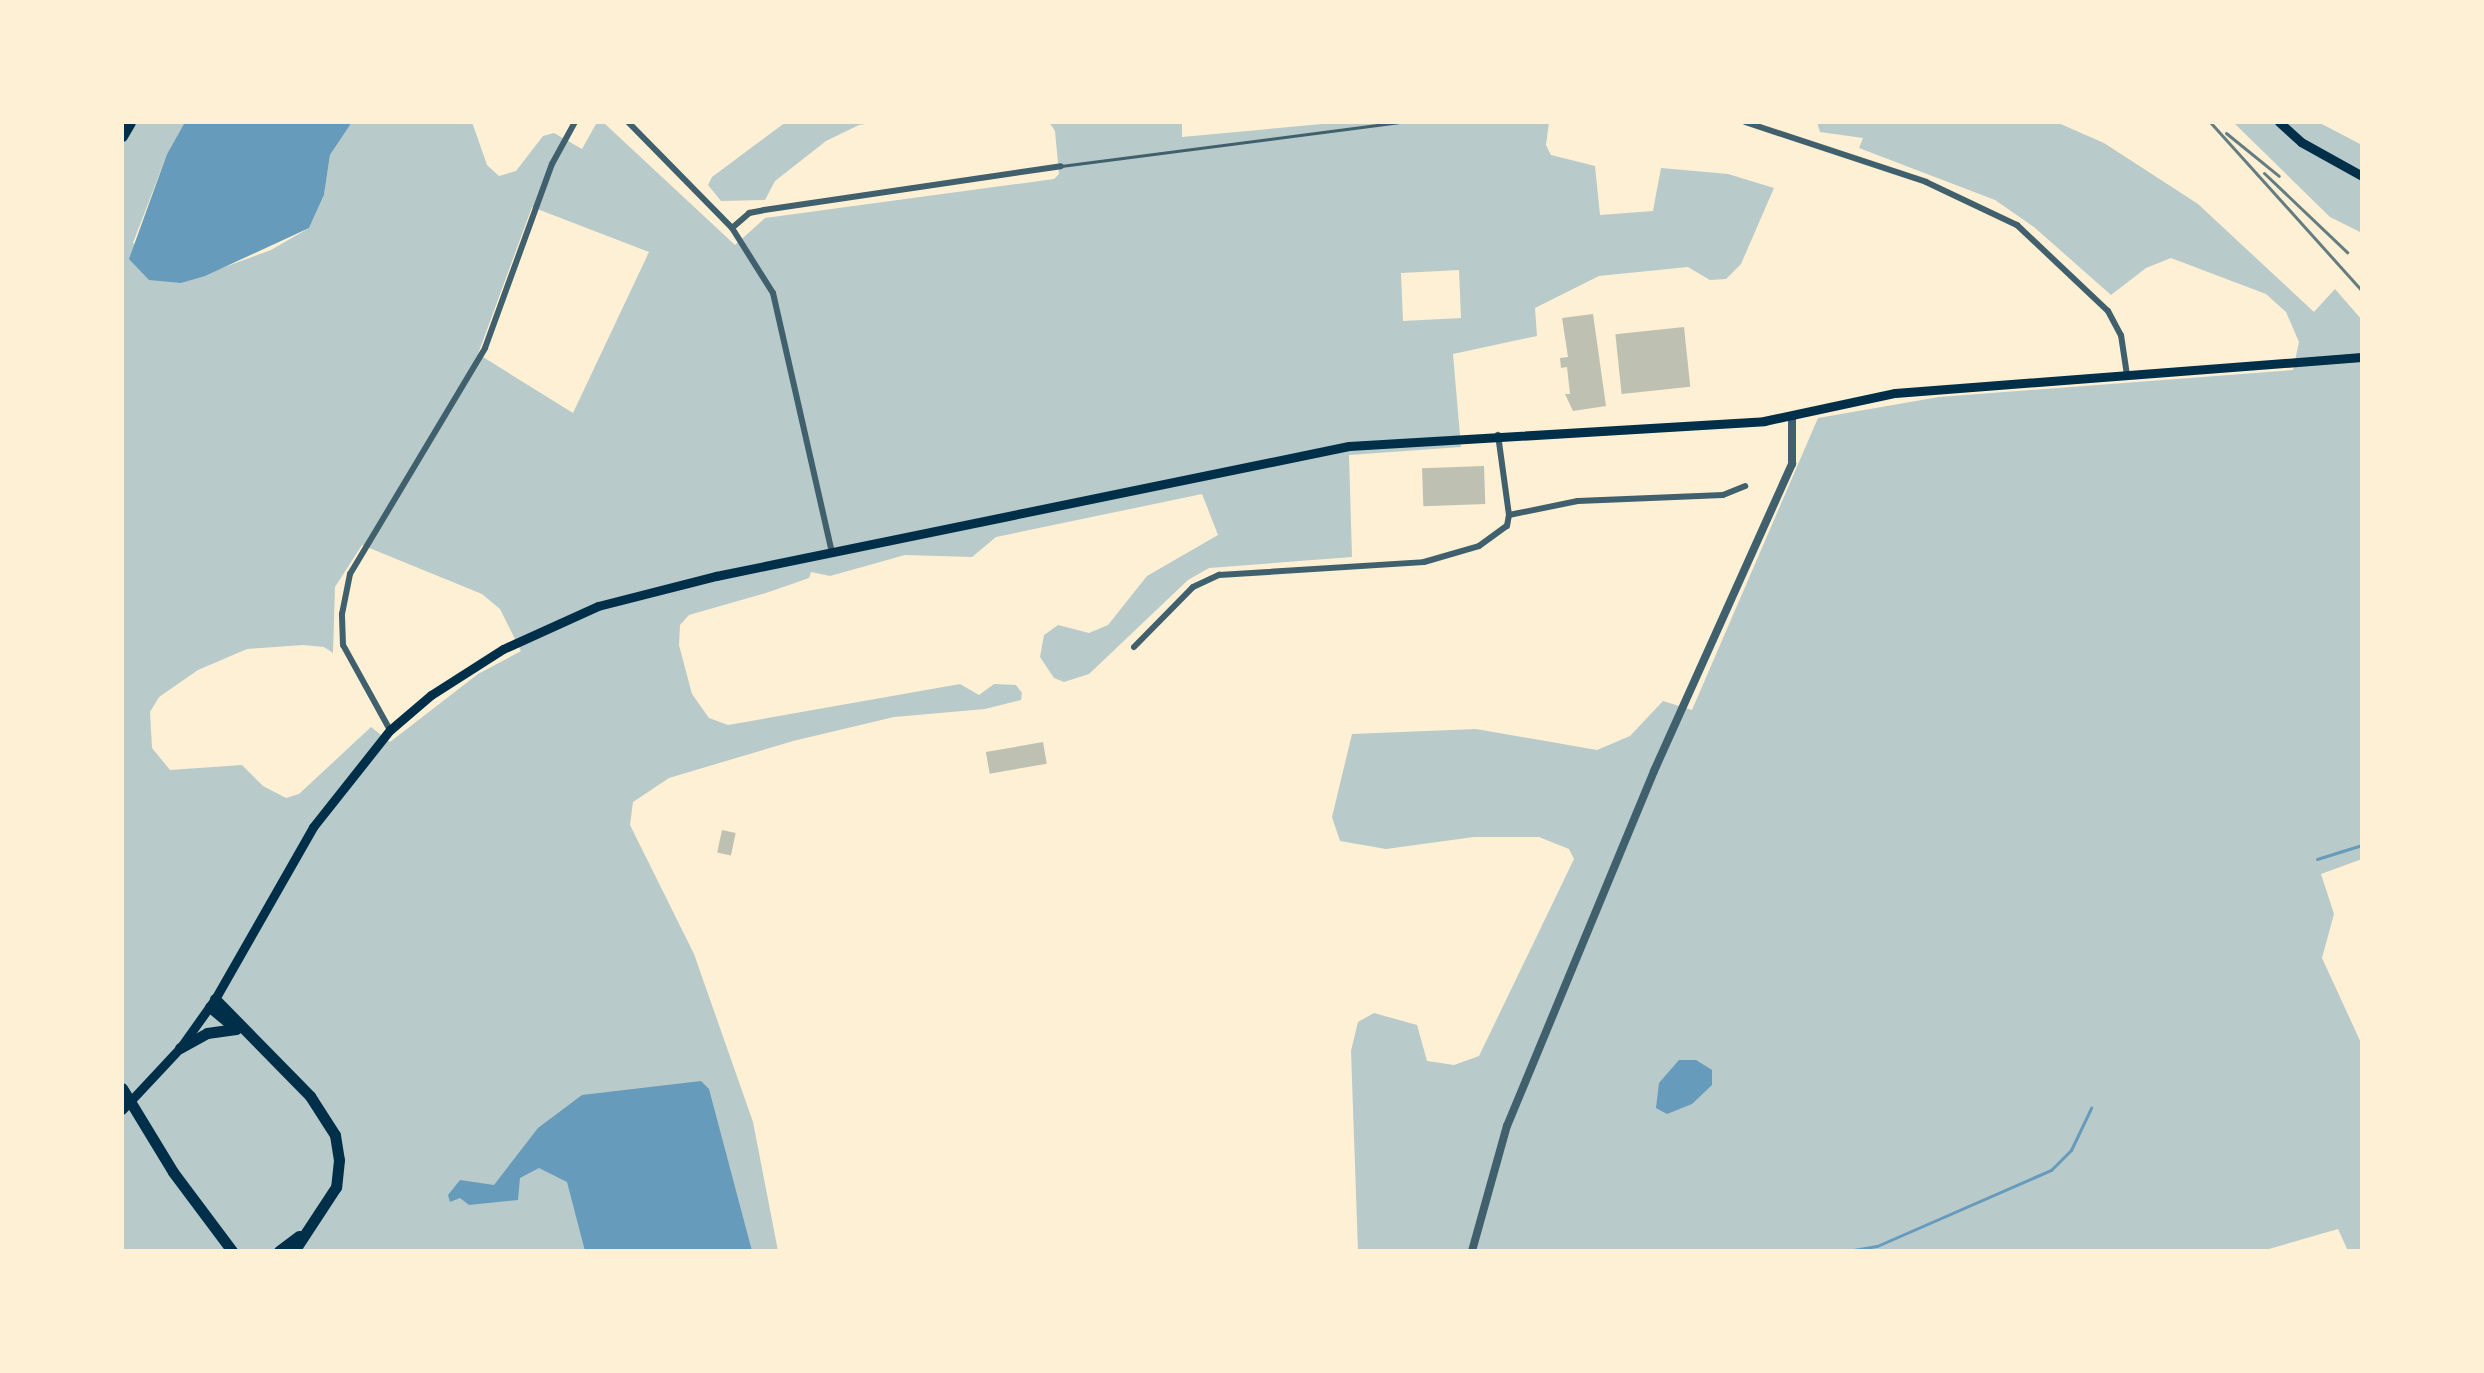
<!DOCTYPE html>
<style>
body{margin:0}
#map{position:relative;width:2484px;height:1373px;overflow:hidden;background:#fdf0d5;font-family:"Exo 2",sans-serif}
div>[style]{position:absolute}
.green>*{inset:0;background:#b9caca}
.water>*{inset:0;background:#669bbc}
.stream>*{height:3px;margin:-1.5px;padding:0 1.5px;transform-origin:1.5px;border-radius:1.5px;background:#669bbc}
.building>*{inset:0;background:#bec0b2;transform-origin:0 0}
.service>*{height:3px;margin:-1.5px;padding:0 1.5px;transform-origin:1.5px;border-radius:1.5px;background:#3f606c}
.minor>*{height:6px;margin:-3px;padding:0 3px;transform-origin:3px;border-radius:3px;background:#3f606c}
.tertiary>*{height:8px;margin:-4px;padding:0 4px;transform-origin:4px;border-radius:4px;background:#3f606c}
.secondary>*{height:9px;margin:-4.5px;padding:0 4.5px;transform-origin:4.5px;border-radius:4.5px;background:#003049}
.trunk>*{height:11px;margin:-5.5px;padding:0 5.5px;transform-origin:5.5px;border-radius:5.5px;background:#003049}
.rail>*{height:3px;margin:-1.5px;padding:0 1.5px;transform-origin:1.5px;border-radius:1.5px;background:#657d81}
span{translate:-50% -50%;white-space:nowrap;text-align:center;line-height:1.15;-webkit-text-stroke:7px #fdf0d5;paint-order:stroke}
.frame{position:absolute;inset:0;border:124px solid #fdf0d5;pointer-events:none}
</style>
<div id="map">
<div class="green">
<div style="clip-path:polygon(evenodd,122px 122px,185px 122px,167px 154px,133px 243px,181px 283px,271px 250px,309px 228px,324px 195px,330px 155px,352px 122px,472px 122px,487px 165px,499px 176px,516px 171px,543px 136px,554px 133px,582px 149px,596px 124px,604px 123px,735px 245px,765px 218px,1054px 179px,1059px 174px,1055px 131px,1049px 122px,1182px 122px,1182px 137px,1344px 122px,1549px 122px,1546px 145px,1551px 155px,1595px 166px,1600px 215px,1653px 211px,1661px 168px,1728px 174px,1774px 188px,1741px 264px,1726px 279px,1710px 280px,1688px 267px,1599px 276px,1535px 308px,1537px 336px,1453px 354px,1461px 447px,1349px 455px,1352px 557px,1209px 568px,1188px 580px,1089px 674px,1064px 682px,1054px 678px,1040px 657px,1044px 635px,1058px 625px,1089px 633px,1108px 625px,1147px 576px,1218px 535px,1202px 494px,996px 537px,972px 557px,905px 555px,830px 576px,811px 572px,809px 578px,766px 593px,689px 615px,680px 625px,679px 645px,692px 694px,709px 718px,728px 725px,960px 684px,979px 695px,994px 684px,1016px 685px,1022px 693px,1021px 700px,985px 709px,894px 717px,793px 741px,669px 778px,633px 802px,630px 825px,694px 954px,753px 1122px,778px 1251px,122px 1251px,122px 122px,532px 207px,649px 252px,573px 413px,478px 354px,532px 207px,122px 122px,1459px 270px,1461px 318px,1403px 321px,1401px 273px,1459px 270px,122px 122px,362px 545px,482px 594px,500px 609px,521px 651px,478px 674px,390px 742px,371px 727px,299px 794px,286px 798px,263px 786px,242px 765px,170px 770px,152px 748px,150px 712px,159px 697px,198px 670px,247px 649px,303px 645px,324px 647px,333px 653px,335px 587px,362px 545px)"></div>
<div style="clip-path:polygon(786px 122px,879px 122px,859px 125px,826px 141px,775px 181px,765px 200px,721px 201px,708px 185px,712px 177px)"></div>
<div style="clip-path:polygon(1817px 122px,2056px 122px,2104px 143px,2198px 204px,2314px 312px,2335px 289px,2362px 320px,2362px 859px,2321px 874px,2334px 914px,2322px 958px,2362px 1045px,2362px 1251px,2348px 1251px,2338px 1229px,2262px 1251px,1358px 1251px,1351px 1051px,1358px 1022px,1374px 1013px,1417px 1025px,1427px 1061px,1454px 1065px,1479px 1056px,1574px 859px,1569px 849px,1539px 837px,1474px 837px,1386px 849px,1340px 841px,1332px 817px,1352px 734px,1476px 729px,1597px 750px,1630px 736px,1663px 701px,1692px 710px,1818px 418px,1939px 397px,2293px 370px,2299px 342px,2286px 312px,2266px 294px,2171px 258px,2146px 268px,2111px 295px,2034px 227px,1995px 200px,1859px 148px,1863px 138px,1820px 132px)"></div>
<div style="clip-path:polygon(2233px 122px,2318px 122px,2362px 145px,2362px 233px,2330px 217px)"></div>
</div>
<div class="water">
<div style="clip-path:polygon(185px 122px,352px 122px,330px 155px,324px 195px,309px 228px,205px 276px,181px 283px,149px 280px,129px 259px,167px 154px)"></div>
<div style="clip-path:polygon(1679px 1060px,1696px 1060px,1712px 1070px,1712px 1085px,1692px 1104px,1667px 1114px,1656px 1108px,1659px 1083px)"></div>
<div style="clip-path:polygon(701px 1081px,709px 1089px,752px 1251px,585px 1251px,567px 1182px,539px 1168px,520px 1178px,518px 1200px,469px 1205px,460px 1198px,450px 1202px,448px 1195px,460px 1180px,494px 1185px,538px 1128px,582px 1095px)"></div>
</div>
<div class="stream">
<div style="left:2317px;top:859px;width:47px;rotate:-17.3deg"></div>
<div style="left:1848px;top:1251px;width:29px;rotate:-10deg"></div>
<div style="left:1877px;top:1246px;width:190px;rotate:-23.6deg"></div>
<div style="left:2051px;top:1170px;width:28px;rotate:-45deg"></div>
<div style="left:2071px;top:1150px;width:47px;rotate:-64.5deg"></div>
</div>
<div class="building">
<div style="clip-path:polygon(1593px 314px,1606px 406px,1573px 411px,1565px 394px,1570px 394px,1567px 367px,1561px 368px,1560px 358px,1568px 357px,1562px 318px)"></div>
<div style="left:1684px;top:327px;width:60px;height:69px;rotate:84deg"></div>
<div style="left:1484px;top:466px;width:38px;height:62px;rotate:88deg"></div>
<div style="left:1043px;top:742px;width:22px;height:58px;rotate:80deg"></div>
<div style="left:722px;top:830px;width:14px;height:23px;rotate:12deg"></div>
</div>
<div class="service">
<div style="left:1061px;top:166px;width:340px;rotate:-7.4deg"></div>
</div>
<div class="minor">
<div style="left:628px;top:122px;width:148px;rotate:45.5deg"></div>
<div style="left:732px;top:228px;width:77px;rotate:57.8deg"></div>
<div style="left:773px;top:293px;width:267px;rotate:77.2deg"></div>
<div style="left:1745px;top:122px;width:191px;rotate:18.3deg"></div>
<div style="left:1926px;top:182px;width:101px;rotate:25.3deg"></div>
<div style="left:2017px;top:225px;width:125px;rotate:43.4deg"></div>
<div style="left:2108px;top:311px;width:27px;rotate:62deg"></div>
<div style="left:2121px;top:335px;width:40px;rotate:81.5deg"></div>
<div style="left:732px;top:228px;width:23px;rotate:-41deg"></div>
<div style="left:749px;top:213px;width:15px;rotate:-11deg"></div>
<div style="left:764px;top:210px;width:300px;rotate:-8.4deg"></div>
<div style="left:1509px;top:515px;width:70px;rotate:-11.5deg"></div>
<div style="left:1578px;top:501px;width:145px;rotate:-2.4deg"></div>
<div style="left:1723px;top:495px;width:24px;rotate:-22deg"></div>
<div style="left:1134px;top:647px;width:84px;rotate:-45.5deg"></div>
<div style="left:1193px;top:587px;width:29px;rotate:-25deg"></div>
<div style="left:1219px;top:575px;width:205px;rotate:-3.6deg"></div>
<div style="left:1424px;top:562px;width:57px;rotate:-16.2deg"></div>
<div style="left:1479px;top:546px;width:34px;rotate:-36deg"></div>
<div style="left:1507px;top:526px;width:11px;rotate:-80deg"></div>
<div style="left:1509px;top:515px;width:81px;rotate:-97.8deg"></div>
<div style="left:390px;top:730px;width:97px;rotate:-118.9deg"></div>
<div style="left:343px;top:645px;width:31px;rotate:-92deg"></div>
<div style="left:342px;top:614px;width:41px;rotate:-78.7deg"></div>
<div style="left:350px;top:574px;width:263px;rotate:-59.1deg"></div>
<div style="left:485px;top:348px;width:196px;rotate:-70deg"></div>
<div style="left:552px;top:164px;width:48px;rotate:-61.3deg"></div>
</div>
<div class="tertiary">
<div style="left:1472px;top:1251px;width:130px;rotate:-74.4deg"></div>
<div style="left:1507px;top:1126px;width:384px;rotate:-67.5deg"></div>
<div style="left:1654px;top:771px;width:337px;rotate:-65.8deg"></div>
<div style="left:1792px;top:464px;width:48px;rotate:-90deg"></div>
</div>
<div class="secondary">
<div style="left:2279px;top:122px;width:30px;rotate:42deg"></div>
<div style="left:2301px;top:142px;width:70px;rotate:29.1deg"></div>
<div style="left:122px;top:1110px;width:85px;rotate:-46.9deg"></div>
<div style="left:180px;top:1048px;width:60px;rotate:-54.5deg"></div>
<div style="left:215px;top:999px;width:198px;rotate:-60.3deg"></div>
<div style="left:313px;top:827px;width:124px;rotate:-51.6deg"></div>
<div style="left:390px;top:730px;width:54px;rotate:-40.5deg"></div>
<div style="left:431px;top:695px;width:85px;rotate:-32.6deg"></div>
<div style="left:503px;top:649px;width:104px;rotate:-24.4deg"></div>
<div style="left:598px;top:606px;width:122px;rotate:-14.3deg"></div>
<div style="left:716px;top:576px;width:646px;rotate:-11.61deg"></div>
<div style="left:1349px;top:446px;width:416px;rotate:-3.4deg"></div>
<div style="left:1764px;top:421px;width:134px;rotate:-12.1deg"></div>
<div style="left:1895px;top:393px;width:468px;rotate:-4.4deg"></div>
</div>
<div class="trunk">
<div style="left:122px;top:136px;width:16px;rotate:-60deg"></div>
<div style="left:215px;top:999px;width:136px;rotate:45.6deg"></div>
<div style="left:310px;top:1096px;width:46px;rotate:57.3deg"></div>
<div style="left:335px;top:1135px;width:25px;rotate:81deg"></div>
<div style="left:339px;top:1160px;width:27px;rotate:96deg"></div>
<div style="left:336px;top:1187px;width:77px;rotate:123.3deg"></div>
<div style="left:210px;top:1007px;width:34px;rotate:40deg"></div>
<div style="left:180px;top:1048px;width:31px;rotate:-29deg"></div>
<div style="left:207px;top:1033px;width:29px;rotate:-8deg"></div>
<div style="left:122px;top:1088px;width:98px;rotate:58.7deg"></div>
<div style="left:173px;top:1172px;width:99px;rotate:53.2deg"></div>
<div style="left:279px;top:1251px;width:25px;rotate:-37deg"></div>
</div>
<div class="rail">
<div style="left:2210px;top:122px;width:227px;rotate:48deg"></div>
<div style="left:2226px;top:133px;width:68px;rotate:39.1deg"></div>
<div style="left:2264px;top:173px;width:115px;rotate:43.6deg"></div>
</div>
<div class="frame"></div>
</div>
